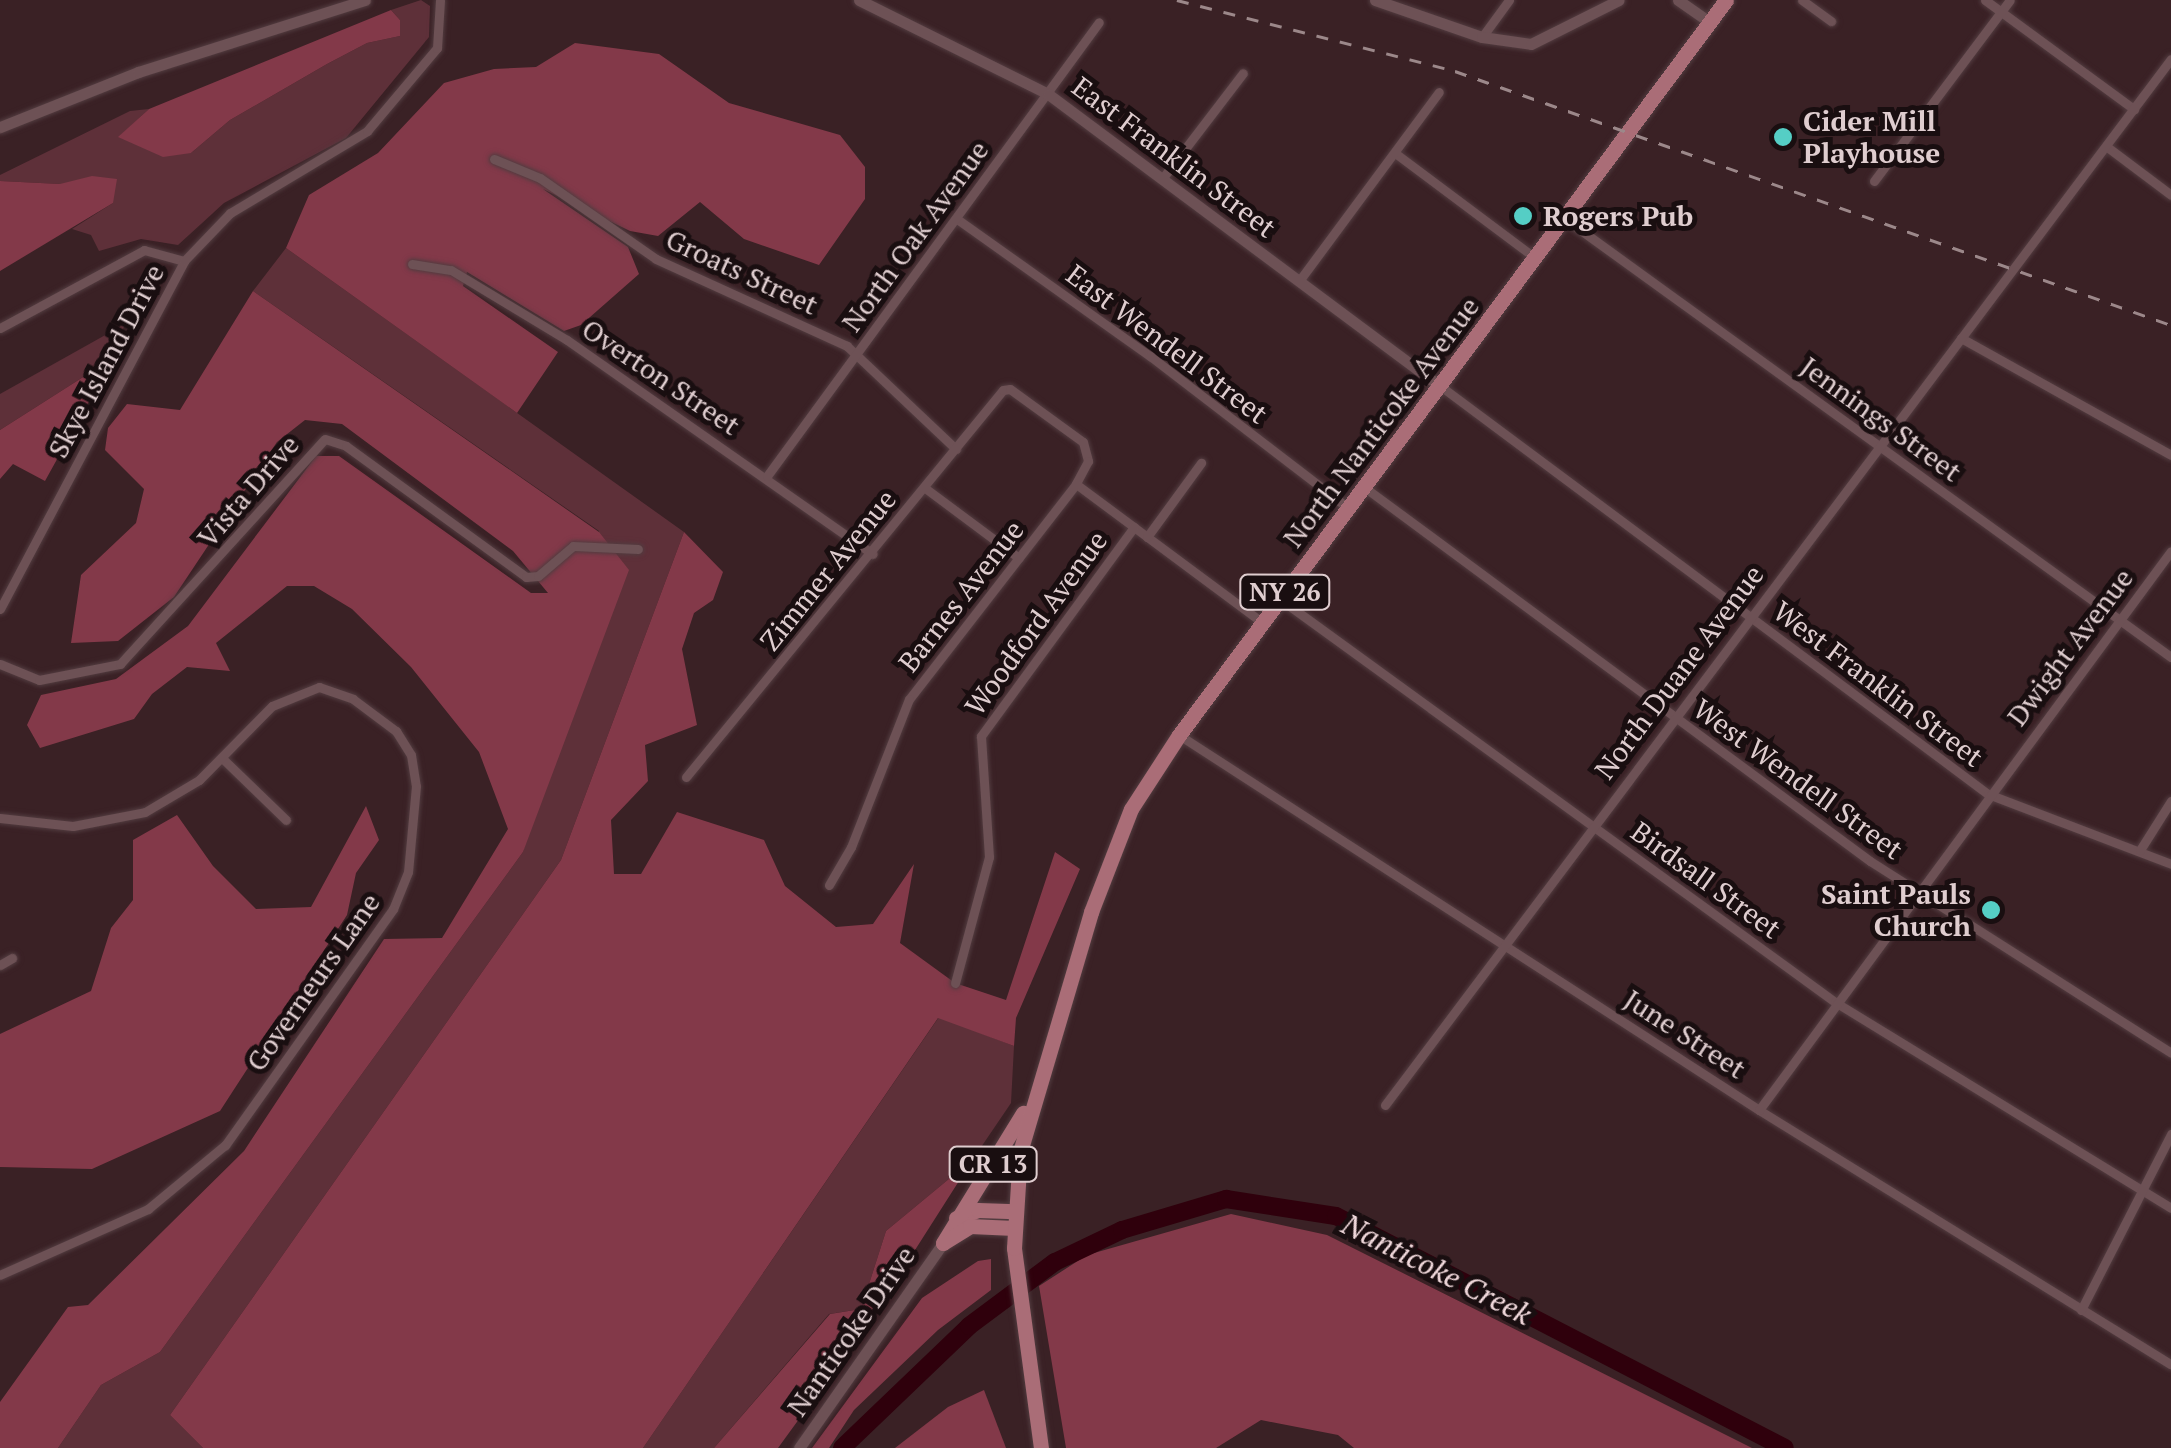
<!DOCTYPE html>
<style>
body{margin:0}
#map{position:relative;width:2171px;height:1448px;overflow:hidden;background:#3a2125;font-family:"PT Serif",serif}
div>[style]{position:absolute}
.green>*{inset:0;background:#5e3039}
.forest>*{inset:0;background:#833949}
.river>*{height:18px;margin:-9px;padding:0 9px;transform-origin:9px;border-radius:9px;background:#2f000c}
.roads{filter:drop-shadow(0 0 2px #523c40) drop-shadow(0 0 2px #523c40)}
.minor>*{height:9px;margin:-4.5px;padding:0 4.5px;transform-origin:4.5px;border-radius:4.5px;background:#6d5155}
.tertiary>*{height:11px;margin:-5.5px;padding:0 5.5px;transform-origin:5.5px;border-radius:5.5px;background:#6d5155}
.primary>*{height:15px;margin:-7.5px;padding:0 7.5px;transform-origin:7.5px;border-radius:7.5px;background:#aa6d77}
.rail>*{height:2.5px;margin-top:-1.25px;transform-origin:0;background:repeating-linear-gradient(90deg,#9c888a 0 12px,transparent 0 24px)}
.dots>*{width:28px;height:28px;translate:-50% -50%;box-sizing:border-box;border:5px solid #190e10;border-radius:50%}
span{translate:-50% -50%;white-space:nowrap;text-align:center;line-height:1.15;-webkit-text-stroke:10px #190e10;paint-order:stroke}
.shield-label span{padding:2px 8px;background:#190e10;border:2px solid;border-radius:8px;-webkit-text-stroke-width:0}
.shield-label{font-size:25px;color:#dfcdcf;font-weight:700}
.poi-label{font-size:28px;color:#dfcdcf;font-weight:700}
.left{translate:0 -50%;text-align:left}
.right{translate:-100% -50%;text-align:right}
.street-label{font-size:28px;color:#dfcdcf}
.water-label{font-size:30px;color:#f0d8db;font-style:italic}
</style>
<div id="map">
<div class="green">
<div style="clip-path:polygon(421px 0,430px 6px,429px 37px,346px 138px,224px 203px,178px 245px,141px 239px,99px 251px,91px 235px,72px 229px,113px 203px,60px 184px,0 181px,0 175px,130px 111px,149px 109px,119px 137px,191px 153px,230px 120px,327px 64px,367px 43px,400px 36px,400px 20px,391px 10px)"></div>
<div style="clip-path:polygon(286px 248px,684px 532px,561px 860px,170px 1415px,203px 1448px,58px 1448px,101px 1385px,160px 1352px,523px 852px,599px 531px,253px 291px)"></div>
<div style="clip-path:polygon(125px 324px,113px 358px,0 430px,0 394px)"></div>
<div style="clip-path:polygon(939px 1017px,1014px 1046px,1011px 1103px,973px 1159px,886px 1231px,861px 1309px,829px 1314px,714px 1448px,643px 1448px)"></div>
</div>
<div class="forest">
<div style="clip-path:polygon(391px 10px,400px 20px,400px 36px,367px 43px,327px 64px,230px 120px,191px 153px,163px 157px,118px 137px,149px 109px)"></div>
<div style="clip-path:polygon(575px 43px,659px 54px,729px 103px,840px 135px,865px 167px,865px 199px,819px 265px,744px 239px,700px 202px,658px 236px,630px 231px,543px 189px,628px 247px,639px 274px,581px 325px,564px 331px,467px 272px,463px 286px,558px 352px,517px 413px,286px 248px,309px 195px,378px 153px,444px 83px,494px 69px,536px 67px)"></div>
<div style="clip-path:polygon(92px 176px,117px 179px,113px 203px,0 271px,0 181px,60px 184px)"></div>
<div style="clip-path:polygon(253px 291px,599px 532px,629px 570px,523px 852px,160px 1352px,101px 1385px,58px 1448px,0 1448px,0 1402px,68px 1307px,88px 1305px,244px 1151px,384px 939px,442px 938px,508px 829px,479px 752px,411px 667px,352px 609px,314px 586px,287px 586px,216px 643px,230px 671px,187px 667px,152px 694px,134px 719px,40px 748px,27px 725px,41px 695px,116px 679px,188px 626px,316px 456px,339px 456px,531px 593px,548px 593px,513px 551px,342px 424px,305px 420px,277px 442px,174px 597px,118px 641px,71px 643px,81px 575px,136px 523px,144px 489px,105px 450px,108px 428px,127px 404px,180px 410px)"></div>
<div style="clip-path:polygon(113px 358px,45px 481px,13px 464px,0 479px,0 430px)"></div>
<div style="clip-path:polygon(684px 532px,723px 572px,713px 600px,694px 613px,682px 649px,697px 725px,645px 745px,648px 781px,611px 820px,614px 874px,641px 874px,677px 812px,764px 840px,785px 886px,836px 927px,873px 924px,914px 864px,900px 943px,955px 983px,1006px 1000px,1055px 852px,1080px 869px,1016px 1018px,1014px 1046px,938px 1018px,643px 1448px,203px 1448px,170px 1415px,561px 860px)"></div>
<div style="clip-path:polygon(366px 806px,379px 840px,356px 873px,347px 915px,220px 1111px,92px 1169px,0 1167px,0 1034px,91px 991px,111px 928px,133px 900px,133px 840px,177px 815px,213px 866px,256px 909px,311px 907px)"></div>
<div style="clip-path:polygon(973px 1159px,866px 1327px,778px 1448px,714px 1448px,830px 1314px,861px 1309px,886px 1231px)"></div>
<div style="clip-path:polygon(1231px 1214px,1327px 1235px,1752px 1448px,1354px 1448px,1338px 1435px,1261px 1420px,1216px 1448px,1066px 1448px,1039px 1286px,1087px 1255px)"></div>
<div style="clip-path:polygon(991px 1259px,991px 1290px,938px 1330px,854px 1410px,829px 1448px,812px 1448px,922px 1298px,978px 1261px)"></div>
<div style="clip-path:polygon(984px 1390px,1006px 1448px,895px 1448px,948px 1407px)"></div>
</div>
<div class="river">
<div style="left:842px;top:1448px;width:176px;rotate:-43.8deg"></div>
<div style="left:969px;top:1326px;width:107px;rotate:-36.7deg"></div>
<div style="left:1055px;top:1262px;width:74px;rotate:-25.5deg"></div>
<div style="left:1122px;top:1230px;width:109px;rotate:-16.6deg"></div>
<div style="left:1226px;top:1199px;width:111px;rotate:8.8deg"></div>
<div style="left:1336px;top:1216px;width:505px;rotate:27.33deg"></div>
</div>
<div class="roads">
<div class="minor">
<div style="left:1802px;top:0;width:36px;rotate:36deg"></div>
<div style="left:1985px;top:0;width:185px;rotate:36.2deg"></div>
<div style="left:1482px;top:37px;width:46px;rotate:-53.9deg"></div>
<div style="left:2106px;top:146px;width:81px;rotate:37deg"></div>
<div style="left:1395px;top:153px;width:174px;rotate:36.8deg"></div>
<div style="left:494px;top:159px;width:50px;rotate:22.4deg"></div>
<div style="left:540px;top:178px;width:141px;rotate:34.9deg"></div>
<div style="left:656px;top:259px;width:210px;rotate:24.5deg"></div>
<div style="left:847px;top:346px;width:150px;rotate:43.4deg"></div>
<div style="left:1162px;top:179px;width:133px;rotate:-52.6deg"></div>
<div style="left:1874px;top:181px;width:226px;rotate:-53.1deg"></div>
<div style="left:1564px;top:218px;width:749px;rotate:35.88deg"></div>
<div style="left:957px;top:219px;width:237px;rotate:35.4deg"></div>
<div style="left:1150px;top:356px;width:250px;rotate:37.5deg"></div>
<div style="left:412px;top:264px;width:39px;rotate:9deg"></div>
<div style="left:451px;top:270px;width:135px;rotate:31.1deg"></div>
<div style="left:567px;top:340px;width:373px;rotate:35deg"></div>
<div style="left:1299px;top:281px;width:235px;rotate:-53.5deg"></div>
<div style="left:0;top:328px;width:164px;rotate:-28.4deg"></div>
<div style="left:144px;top:250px;width:41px;rotate:15.4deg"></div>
<div style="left:1961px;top:338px;width:240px;rotate:29.1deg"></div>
<div style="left:1439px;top:385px;width:685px;rotate:36.69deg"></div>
<div style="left:1988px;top:794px;width:196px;rotate:20.9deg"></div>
<div style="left:767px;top:476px;width:562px;rotate:-53.82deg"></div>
<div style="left:1076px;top:484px;width:232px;rotate:36.6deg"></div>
<div style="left:1364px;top:487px;width:629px;rotate:36.47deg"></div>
<div style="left:1870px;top:861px;width:357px;rotate:32.5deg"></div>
<div style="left:925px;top:488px;width:117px;rotate:36.7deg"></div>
<div style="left:1147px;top:537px;width:92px;rotate:-53.9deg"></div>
<div style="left:1280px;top:599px;width:686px;rotate:35.98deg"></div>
<div style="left:1835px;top:1002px;width:394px;rotate:31.5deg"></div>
<div style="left:0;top:609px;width:394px;rotate:-62.1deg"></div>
<div style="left:184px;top:261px;width:66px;rotate:-46.2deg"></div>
<div style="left:230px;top:213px;width:160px;rotate:-30.9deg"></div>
<div style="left:367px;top:131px;width:109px;rotate:-49.9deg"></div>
<div style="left:437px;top:48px;width:48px;rotate:-86.4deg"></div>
<div style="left:0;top:664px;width:42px;rotate:22.3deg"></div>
<div style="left:39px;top:680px;width:83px;rotate:-11.2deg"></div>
<div style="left:120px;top:664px;width:304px;rotate:-47.7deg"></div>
<div style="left:325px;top:439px;width:22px;rotate:18deg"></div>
<div style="left:346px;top:446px;width:223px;rotate:36deg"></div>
<div style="left:526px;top:577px;width:12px;rotate:-5deg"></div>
<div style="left:538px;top:576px;width:46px;rotate:-40.6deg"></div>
<div style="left:573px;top:546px;width:65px;rotate:2.6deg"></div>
<div style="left:1179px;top:735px;width:691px;rotate:32.88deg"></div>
<div style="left:1759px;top:1110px;width:484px;rotate:31.7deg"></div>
<div style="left:222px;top:758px;width:89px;rotate:44.1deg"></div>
<div style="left:686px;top:777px;width:500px;rotate:-50.68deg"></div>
<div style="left:1003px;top:390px;width:7px;rotate:-8deg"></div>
<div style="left:1010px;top:389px;width:90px;rotate:36deg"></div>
<div style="left:1083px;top:442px;width:20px;rotate:75deg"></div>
<div style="left:1088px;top:461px;width:26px;rotate:118deg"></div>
<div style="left:1076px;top:484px;width:272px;rotate:127.8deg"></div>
<div style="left:909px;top:699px;width:159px;rotate:111.4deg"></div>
<div style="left:851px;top:847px;width:44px;rotate:120.1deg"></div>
<div style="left:0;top:818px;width:73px;rotate:6.3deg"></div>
<div style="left:73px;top:826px;width:73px;rotate:-11deg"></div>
<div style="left:145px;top:812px;width:63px;rotate:-30.7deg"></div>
<div style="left:199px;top:780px;width:104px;rotate:-45.4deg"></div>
<div style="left:272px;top:706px;width:51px;rotate:-22deg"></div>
<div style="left:319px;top:687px;width:36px;rotate:19deg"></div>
<div style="left:353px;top:699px;width:54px;rotate:36.7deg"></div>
<div style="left:396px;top:731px;width:28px;rotate:58deg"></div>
<div style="left:411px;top:755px;width:31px;rotate:81deg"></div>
<div style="left:416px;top:786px;width:86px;rotate:95.3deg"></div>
<div style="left:408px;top:872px;width:40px;rotate:112deg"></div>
<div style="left:393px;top:909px;width:290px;rotate:125.4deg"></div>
<div style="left:225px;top:1145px;width:100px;rotate:140.3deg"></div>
<div style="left:148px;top:1209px;width:162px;rotate:156deg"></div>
<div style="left:2140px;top:850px;width:58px;rotate:-57.7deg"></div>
<div style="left:0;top:965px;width:14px;rotate:-30deg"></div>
<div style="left:955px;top:983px;width:131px;rotate:-74.9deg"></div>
<div style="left:989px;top:857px;width:121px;rotate:-93.8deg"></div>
<div style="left:981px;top:736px;width:259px;rotate:-53.8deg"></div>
<div style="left:1385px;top:1105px;width:1308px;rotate:-53.08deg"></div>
<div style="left:1759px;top:1110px;width:694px;rotate:-53.61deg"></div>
<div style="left:2081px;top:1310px;width:198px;rotate:-62.9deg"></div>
</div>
<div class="tertiary">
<div style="left:859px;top:0;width:211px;rotate:26.4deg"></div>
<div style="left:1048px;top:94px;width:487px;rotate:36.7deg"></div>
<div style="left:1375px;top:0;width:113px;rotate:19.1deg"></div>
<div style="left:1482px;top:37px;width:49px;rotate:8.1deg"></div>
<div style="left:1531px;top:44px;width:98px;rotate:-26.6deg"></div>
<div style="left:1678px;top:0;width:38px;rotate:35deg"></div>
<div style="left:0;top:127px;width:149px;rotate:-21.7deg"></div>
<div style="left:138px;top:72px;width:238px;rotate:-17.6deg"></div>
<div style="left:799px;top:1448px;width:251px;rotate:-54.9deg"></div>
</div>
<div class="primary">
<div style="left:956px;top:1218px;width:23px;rotate:-20deg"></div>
<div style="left:978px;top:1210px;width:37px;rotate:2deg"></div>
<div style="left:943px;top:1243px;width:153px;rotate:-58.4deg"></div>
<div style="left:943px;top:1243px;width:32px;rotate:-32deg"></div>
<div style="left:970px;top:1226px;width:44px;rotate:2.6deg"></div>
<div style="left:1041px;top:1448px;width:202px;rotate:-97.7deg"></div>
<div style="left:1014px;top:1248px;width:96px;rotate:-86.4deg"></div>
<div style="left:1020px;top:1152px;width:250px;rotate:-73.5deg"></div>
<div style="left:1091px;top:912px;width:110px;rotate:-68.8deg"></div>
<div style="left:1131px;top:809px;width:88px;rotate:-57deg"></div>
<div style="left:1179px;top:735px;width:916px;rotate:-53.34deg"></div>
</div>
</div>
<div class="rail">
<div style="left:1177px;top:0;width:287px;rotate:14.3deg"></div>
<div style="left:1455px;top:71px;width:760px;rotate:19.53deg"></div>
</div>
<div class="dots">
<div style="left:1783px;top:137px;background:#55cec5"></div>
<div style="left:1523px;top:216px;background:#55cec5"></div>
<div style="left:1991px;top:910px;background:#55cec5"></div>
</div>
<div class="shield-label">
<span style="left:1285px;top:592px">NY 26</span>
<span style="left:993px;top:1164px">CR 13</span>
</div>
<div class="poi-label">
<span class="left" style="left:1803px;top:137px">Cider Mill<br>Playhouse</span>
<span class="left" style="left:1543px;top:216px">Rogers Pub</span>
<span class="right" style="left:1971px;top:910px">Saint Pauls<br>Church</span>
</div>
<div class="street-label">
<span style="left:1174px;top:157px;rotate:37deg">East Franklin Street</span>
<span style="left:915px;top:236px;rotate:-54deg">North Oak Avenue</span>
<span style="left:742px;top:272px;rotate:25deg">Groats Street</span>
<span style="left:1167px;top:344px;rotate:37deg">East Wendell Street</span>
<span style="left:106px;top:361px;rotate:-62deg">Skye Island Drive</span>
<span style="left:661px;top:377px;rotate:34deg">Overton Street</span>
<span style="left:1881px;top:419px;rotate:36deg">Jennings Street</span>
<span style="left:1381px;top:422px;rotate:-53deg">North Nanticoke Avenue</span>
<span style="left:248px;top:491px;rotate:-49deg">Vista Drive</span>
<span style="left:828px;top:570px;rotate:-51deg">Zimmer Avenue</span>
<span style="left:961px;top:596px;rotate:-52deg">Barnes Avenue</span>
<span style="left:1036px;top:623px;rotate:-54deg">Woodford Avenue</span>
<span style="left:2070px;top:647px;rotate:-53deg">Dwight Avenue</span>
<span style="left:1679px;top:672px;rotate:-53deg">North Duane Avenue</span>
<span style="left:1878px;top:684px;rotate:37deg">West Franklin Street</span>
<span style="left:1798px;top:779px;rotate:36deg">West Wendell Street</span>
<span style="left:1706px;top:880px;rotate:36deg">Birdsall Street</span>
<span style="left:313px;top:982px;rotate:-55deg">Governeurs Lane</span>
<span style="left:1685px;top:1034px;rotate:33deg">June Street</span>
<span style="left:851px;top:1331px;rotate:-55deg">Nanticoke Drive</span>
</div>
<div class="water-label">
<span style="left:1437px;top:1269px;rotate:27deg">Nanticoke Creek</span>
</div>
</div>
